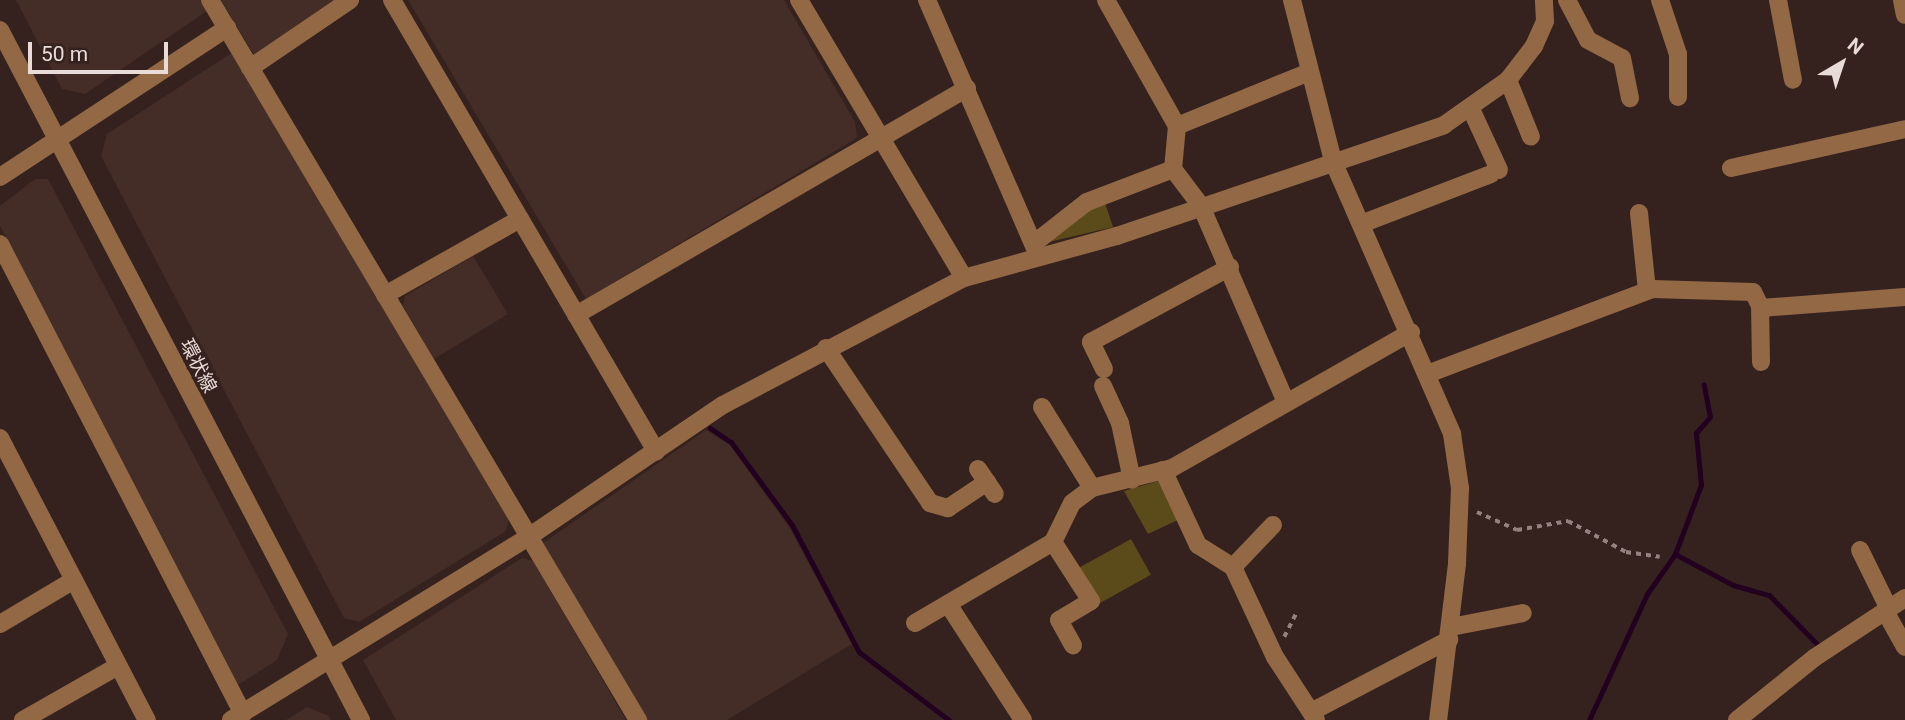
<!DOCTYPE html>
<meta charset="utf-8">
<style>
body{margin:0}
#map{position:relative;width:1905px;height:720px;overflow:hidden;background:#35221f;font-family:Roboto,"Noto Sans JP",sans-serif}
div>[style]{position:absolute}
.built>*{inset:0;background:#442c27}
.green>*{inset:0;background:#5b4a1a;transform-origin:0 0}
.stream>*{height:5px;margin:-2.5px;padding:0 2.5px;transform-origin:2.5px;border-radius:2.5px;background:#22001f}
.path>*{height:3.5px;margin-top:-1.75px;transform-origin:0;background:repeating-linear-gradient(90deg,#938380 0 5px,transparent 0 10px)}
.minor>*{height:18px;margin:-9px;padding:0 9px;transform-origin:9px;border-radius:9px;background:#936844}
span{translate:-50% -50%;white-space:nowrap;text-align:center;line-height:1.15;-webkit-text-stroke:6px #35221f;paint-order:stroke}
.street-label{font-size:19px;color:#e8dbd8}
.north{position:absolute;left:1807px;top:28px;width:70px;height:70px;-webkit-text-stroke:5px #35221f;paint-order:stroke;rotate:39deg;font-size:19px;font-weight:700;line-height:28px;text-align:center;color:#e8dbd8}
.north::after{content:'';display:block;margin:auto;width:24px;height:32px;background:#e8dbd8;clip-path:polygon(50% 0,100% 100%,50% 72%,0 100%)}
.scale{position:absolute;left:28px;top:42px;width:140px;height:32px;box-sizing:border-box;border:4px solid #e8dbd8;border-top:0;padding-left:9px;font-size:21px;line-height:24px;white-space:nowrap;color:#e8dbd8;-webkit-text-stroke:5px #35221f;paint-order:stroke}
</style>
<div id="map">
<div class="built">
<div style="clip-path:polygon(16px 0,200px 0,207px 11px,85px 94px,62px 89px)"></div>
<div style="clip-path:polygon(221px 0,339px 0,256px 58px)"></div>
<div style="clip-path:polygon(408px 0,784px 0,855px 122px,857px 138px,586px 299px)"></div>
<div style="clip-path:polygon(233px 52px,509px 518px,506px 531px,359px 622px,344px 618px,101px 156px,107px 134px)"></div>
<div style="clip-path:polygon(35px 179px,48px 179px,288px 634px,277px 660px,238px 685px,0 226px,0 206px)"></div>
<div style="clip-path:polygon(473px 256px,508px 314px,434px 359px,403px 306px,405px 296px)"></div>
<div style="clip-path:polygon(706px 430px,730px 445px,789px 527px,852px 644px,727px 720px,645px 720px,543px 543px)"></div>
<div style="clip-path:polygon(522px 558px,533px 561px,626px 720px,396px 720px,363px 660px)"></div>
<div style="clip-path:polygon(307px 707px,329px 716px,331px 720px,286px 720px)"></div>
</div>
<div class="green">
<div style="clip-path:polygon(1104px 200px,1113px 227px,1049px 242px)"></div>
<div style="clip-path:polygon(1162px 480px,1182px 518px,1148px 534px,1124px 491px)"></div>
<div style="left:1131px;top:539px;width:41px;height:59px;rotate:61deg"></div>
</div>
<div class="stream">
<div style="left:710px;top:428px;width:25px;rotate:34deg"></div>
<div style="left:731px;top:442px;width:103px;rotate:53.7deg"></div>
<div style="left:792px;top:525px;width:144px;rotate:62.2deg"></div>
<div style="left:859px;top:652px;width:113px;rotate:37.1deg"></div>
<div style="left:1675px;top:554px;width:66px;rotate:28.1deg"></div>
<div style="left:1733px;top:585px;width:37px;rotate:16deg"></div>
<div style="left:1769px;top:595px;width:69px;rotate:45.6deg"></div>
<div style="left:1589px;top:720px;width:139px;rotate:-65.3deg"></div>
<div style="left:1647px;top:594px;width:49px;rotate:-55deg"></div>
<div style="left:1675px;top:554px;width:74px;rotate:-69.4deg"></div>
<div style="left:1701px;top:485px;width:52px;rotate:-95.5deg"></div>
<div style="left:1696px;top:433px;width:21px;rotate:-49deg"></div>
<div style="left:1710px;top:417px;width:33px;rotate:-101deg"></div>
</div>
<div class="path">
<div style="left:1477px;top:512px;width:44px;rotate:24.2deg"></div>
<div style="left:1517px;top:530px;width:52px;rotate:-10deg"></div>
<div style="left:1568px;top:521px;width:66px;rotate:28.1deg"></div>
<div style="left:1626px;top:552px;width:34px;rotate:8deg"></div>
<div style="left:1284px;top:637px;width:29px;rotate:-63deg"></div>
</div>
<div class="minor">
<div style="left:210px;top:0;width:838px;rotate:59.27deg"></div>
<div style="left:392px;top:0;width:523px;rotate:59.66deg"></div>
<div style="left:799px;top:0;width:323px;rotate:59.3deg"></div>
<div style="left:927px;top:0;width:278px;rotate:66.5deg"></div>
<div style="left:1106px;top:0;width:145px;rotate:60.6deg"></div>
<div style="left:1177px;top:126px;width:43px;rotate:95.3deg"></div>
<div style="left:1173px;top:169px;width:46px;rotate:52.9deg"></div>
<div style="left:1201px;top:206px;width:211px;rotate:66.6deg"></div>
<div style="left:1292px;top:0;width:166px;rotate:75.7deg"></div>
<div style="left:1333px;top:161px;width:298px;rotate:66.4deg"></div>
<div style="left:1452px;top:434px;width:55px;rotate:81.6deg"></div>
<div style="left:1460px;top:488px;width:76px;rotate:92.3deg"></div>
<div style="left:1457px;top:564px;width:157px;rotate:96.9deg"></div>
<div style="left:1567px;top:0;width:45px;rotate:62.3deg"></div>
<div style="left:1588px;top:40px;width:38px;rotate:28deg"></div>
<div style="left:1622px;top:58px;width:41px;rotate:78.7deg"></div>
<div style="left:1660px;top:0;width:57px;rotate:71.6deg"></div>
<div style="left:1678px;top:54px;width:43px;rotate:90deg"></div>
<div style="left:1778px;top:0;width:81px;rotate:79.4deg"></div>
<div style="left:1902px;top:0;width:15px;rotate:79deg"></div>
<div style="left:0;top:30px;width:779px;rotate:62.38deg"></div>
<div style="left:250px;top:68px;width:121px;rotate:-34.2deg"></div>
<div style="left:1508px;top:80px;width:61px;rotate:68deg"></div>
<div style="left:1471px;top:109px;width:67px;rotate:65.3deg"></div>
<div style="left:1177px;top:126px;width:143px;rotate:-22.2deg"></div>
<div style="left:1731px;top:168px;width:178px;rotate:-12.6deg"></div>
<div style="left:0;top:177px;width:272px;rotate:-33.3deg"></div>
<div style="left:1639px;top:213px;width:77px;rotate:84.1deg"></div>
<div style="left:1361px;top:224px;width:139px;rotate:-21deg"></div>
<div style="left:1037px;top:241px;width:63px;rotate:-38deg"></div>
<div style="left:1087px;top:202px;width:92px;rotate:-21deg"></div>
<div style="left:0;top:244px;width:529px;rotate:62.66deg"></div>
<div style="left:385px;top:295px;width:155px;rotate:-29.4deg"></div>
<div style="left:1760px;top:305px;width:57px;rotate:89deg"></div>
<div style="left:576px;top:315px;width:452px;rotate:-30.1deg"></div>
<div style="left:826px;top:348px;width:187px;rotate:56.1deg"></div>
<div style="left:930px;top:503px;width:19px;rotate:16deg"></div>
<div style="left:948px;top:508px;width:47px;rotate:-33.7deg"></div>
<div style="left:1104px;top:369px;width:30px;rotate:-116deg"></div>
<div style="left:1091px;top:342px;width:158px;rotate:-28.3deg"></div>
<div style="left:1430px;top:373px;width:237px;rotate:-20.7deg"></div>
<div style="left:1652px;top:289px;width:101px;rotate:1.7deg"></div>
<div style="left:1753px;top:292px;width:18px;rotate:63deg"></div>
<div style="left:1761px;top:308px;width:144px;rotate:-4.4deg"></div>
<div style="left:1103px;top:386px;width:41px;rotate:65.3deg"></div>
<div style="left:1120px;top:423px;width:58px;rotate:78.1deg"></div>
<div style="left:1042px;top:407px;width:95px;rotate:58.3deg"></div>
<div style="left:0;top:438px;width:318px;rotate:62.5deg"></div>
<div style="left:978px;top:469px;width:30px;rotate:56deg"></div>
<div style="left:1163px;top:470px;width:83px;rotate:65deg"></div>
<div style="left:1198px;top:545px;width:41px;rotate:32.2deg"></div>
<div style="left:1233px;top:567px;width:99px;rotate:65deg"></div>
<div style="left:1275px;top:657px;width:75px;rotate:56.9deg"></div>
<div style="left:1053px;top:542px;width:70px;rotate:57.2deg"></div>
<div style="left:1091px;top:601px;width:37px;rotate:149deg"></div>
<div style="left:1059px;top:620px;width:29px;rotate:61deg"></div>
<div style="left:1860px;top:550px;width:66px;rotate:63.8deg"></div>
<div style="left:1233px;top:567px;width:58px;rotate:-46.4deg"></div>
<div style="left:948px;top:604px;width:138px;rotate:57.1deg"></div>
<div style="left:1885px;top:611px;width:41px;rotate:60.9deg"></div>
<div style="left:915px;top:623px;width:160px;rotate:-30.4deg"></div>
<div style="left:1053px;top:542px;width:43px;rotate:-64deg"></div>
<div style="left:1072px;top:503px;width:25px;rotate:-37deg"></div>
<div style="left:1092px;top:488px;width:82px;rotate:-14deg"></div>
<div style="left:1172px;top:468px;width:275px;rotate:-29.6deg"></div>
<div style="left:0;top:624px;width:86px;rotate:-30.7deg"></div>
<div style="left:1451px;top:627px;width:73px;rotate:-11deg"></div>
<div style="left:1311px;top:712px;width:156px;rotate:-27.6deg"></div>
<div style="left:23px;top:720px;width:109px;rotate:-29.6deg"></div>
<div style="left:231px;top:720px;width:351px;rotate:-31.6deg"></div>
<div style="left:530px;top:536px;width:233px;rotate:-34.2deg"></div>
<div style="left:723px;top:405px;width:272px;rotate:-27.8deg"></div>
<div style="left:964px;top:278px;width:159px;rotate:-15.4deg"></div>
<div style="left:1117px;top:236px;width:345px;rotate:-18.7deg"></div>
<div style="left:1444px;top:125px;width:78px;rotate:-35.1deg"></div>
<div style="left:1508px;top:80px;width:43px;rotate:-52.6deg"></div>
<div style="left:1534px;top:46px;width:27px;rotate:-66deg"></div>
<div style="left:1545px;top:21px;width:21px;rotate:-93deg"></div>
<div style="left:1737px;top:720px;width:99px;rotate:-38.8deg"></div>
<div style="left:1814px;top:658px;width:109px;rotate:-33.4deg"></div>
</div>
<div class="street-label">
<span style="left:198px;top:366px;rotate:63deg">環状線</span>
</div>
<div class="north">N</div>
<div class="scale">50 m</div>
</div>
